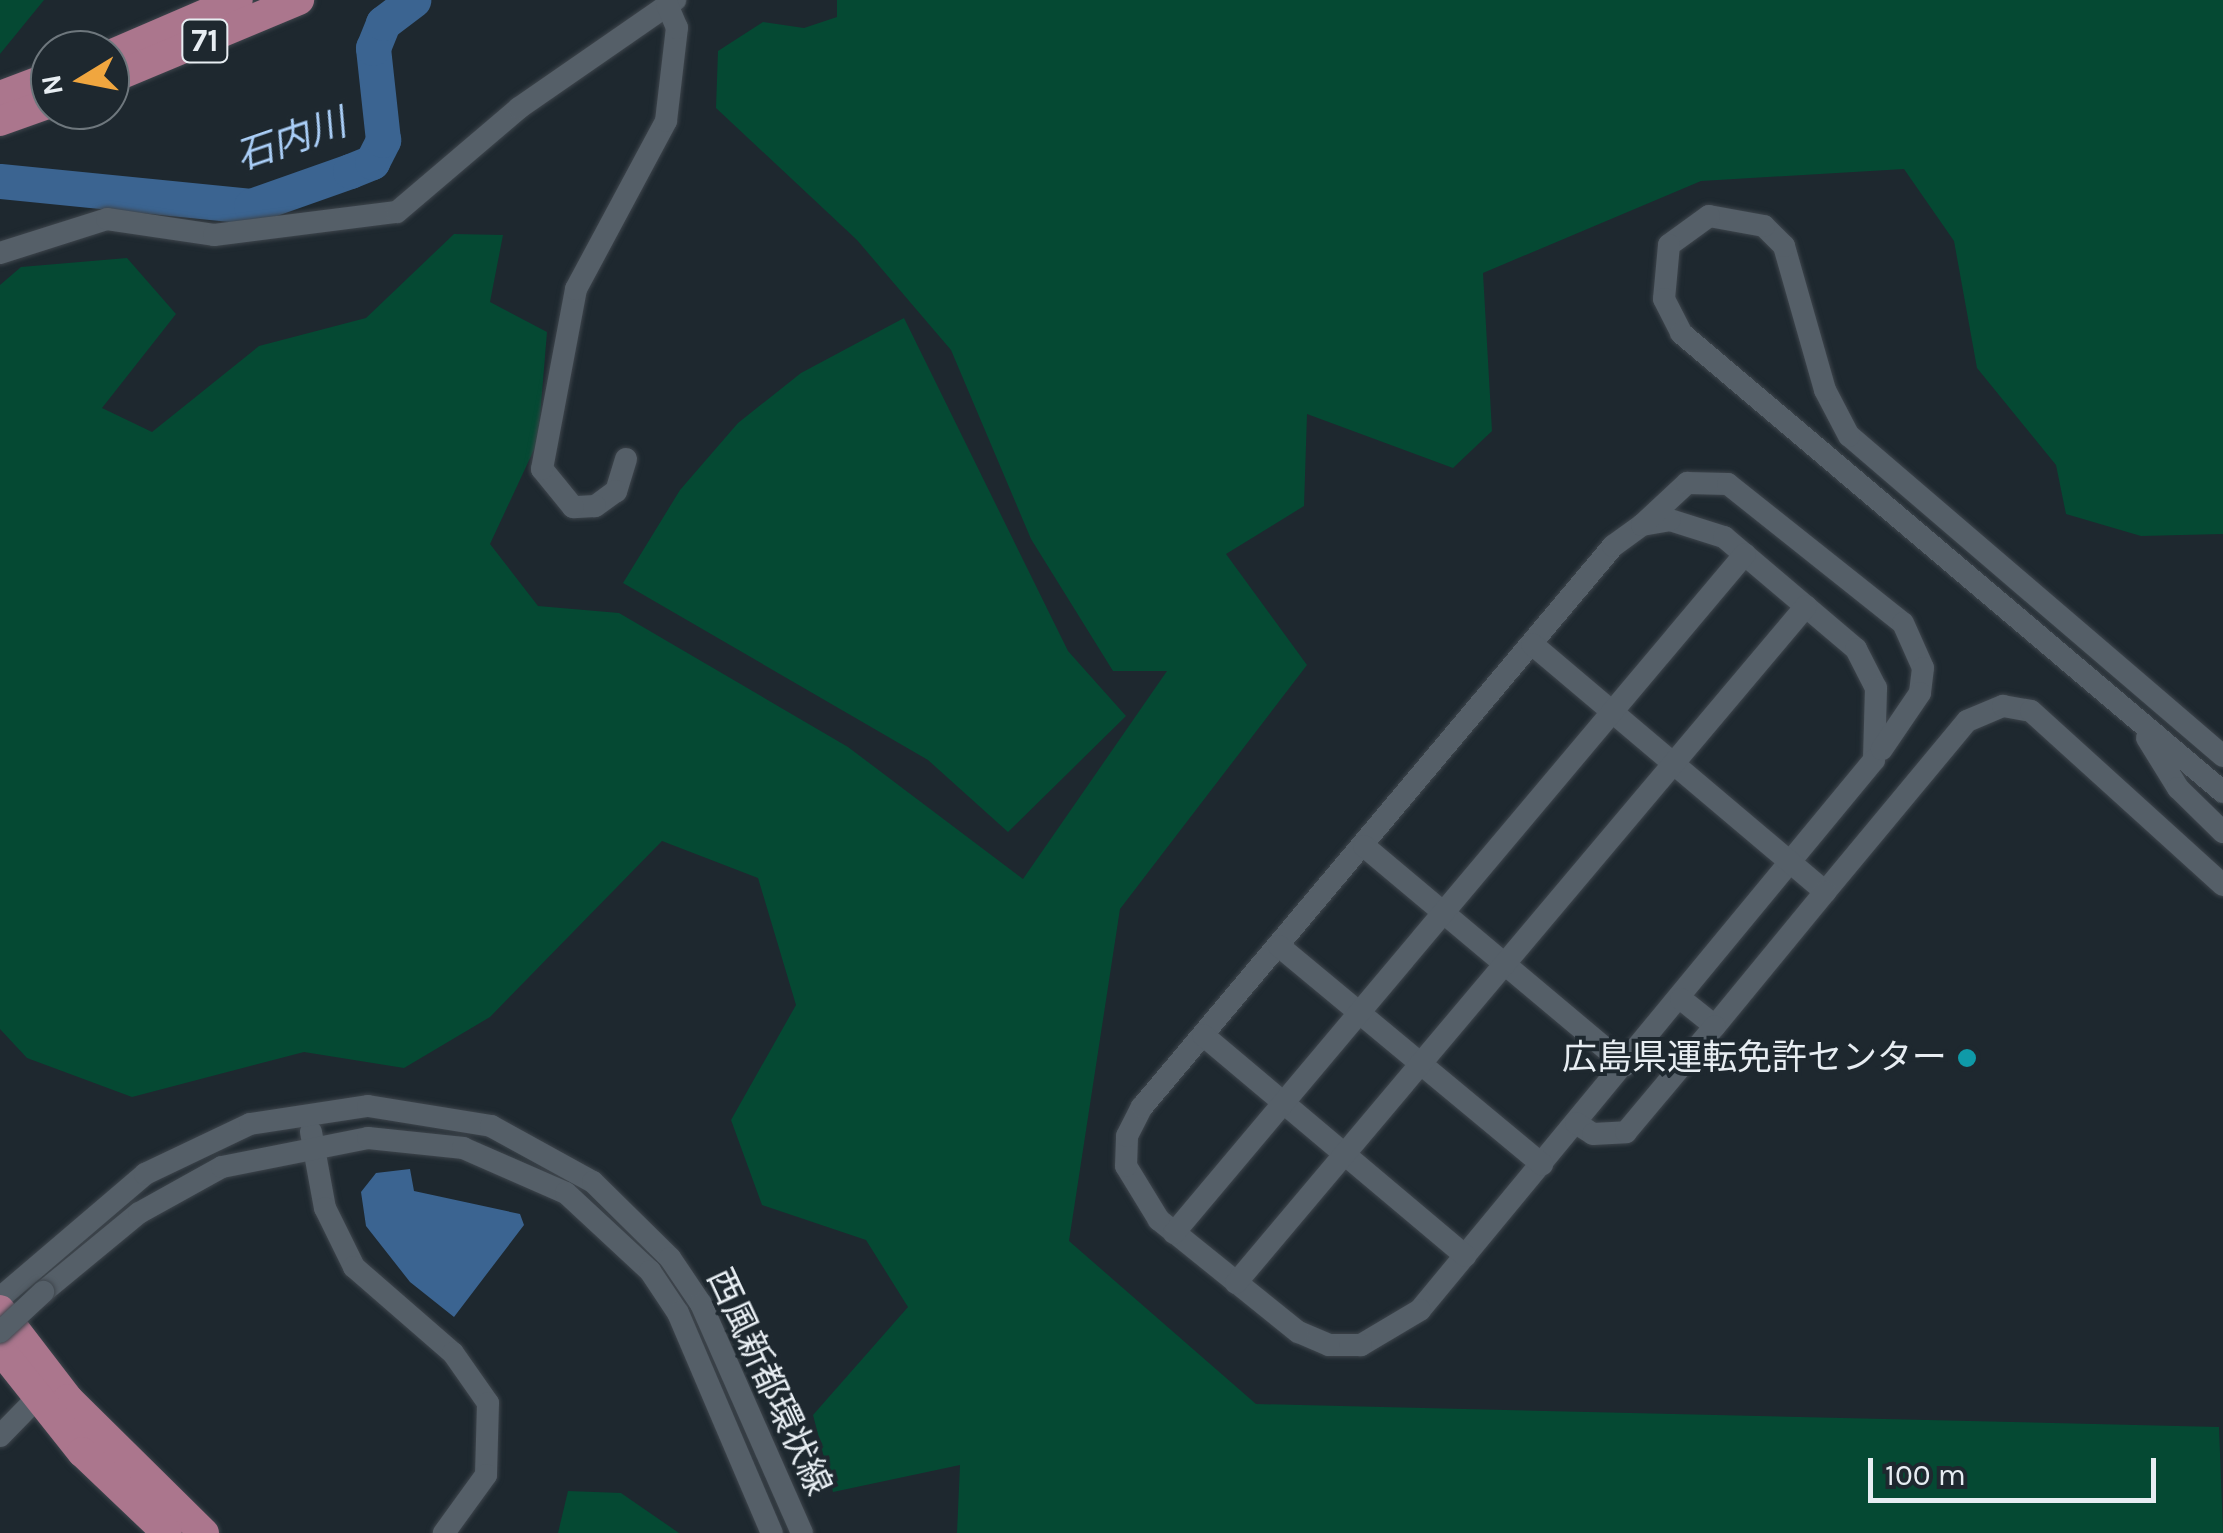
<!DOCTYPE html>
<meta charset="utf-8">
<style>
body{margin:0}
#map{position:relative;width:2223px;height:1533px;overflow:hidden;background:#1e282f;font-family:Karla,"Noto Sans JP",sans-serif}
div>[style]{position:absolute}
.green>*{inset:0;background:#054933}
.water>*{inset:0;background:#3b6491}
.river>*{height:35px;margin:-17.5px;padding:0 17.5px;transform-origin:17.5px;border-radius:17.5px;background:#3b6491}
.roads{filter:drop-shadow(0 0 2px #3e454c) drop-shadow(0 0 2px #3e454c)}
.minor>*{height:22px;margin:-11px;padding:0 11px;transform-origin:11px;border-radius:11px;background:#555f68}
.major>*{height:30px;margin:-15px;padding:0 15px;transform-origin:15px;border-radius:15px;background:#ab768d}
.bridges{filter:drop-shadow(0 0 2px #3e454c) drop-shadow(0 0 2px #3e454c)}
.minor-bridge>*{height:22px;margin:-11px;padding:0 11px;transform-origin:11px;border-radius:11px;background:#555f68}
.dots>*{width:28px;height:28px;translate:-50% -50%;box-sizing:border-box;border:5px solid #1e282f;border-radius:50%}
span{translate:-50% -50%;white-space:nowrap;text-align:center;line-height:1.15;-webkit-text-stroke:8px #1e282f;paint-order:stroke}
.shield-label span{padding:2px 8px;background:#1e282f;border:2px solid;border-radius:8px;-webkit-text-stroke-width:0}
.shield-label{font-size:32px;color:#e7edf2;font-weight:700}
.poi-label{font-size:35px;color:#e7edf2}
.right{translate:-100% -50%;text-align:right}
.street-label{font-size:35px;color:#e7edf2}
.water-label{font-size:38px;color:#aacef7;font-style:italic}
.north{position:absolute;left:30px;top:30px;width:100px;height:100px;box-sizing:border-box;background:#1e282f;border:2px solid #6e777d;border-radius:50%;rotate:260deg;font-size:28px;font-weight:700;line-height:40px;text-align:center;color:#e7edf2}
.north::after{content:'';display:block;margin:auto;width:35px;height:45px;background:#f0a63f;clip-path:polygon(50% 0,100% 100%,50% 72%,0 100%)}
.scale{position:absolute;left:1868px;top:1458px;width:288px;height:45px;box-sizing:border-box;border:5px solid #e7edf2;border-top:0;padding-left:12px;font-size:30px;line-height:35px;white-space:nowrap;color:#e7edf2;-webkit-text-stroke:8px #1e282f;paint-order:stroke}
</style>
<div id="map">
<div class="green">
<div style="clip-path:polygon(0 0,44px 0,0 54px)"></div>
<div style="clip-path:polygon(837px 0,2223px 0,2223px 534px,2141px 536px,2066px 514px,2056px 465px,1977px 368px,1954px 241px,1904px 169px,1701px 181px,1483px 273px,1492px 431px,1453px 468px,1307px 414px,1304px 506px,1226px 554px,1307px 665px,1120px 909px,1069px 1241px,1256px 1404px,2219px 1427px,2223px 1533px,957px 1533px,960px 1465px,833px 1492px,813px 1415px,908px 1307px,866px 1240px,762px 1205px,731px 1120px,796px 1005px,758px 878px,662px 841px,490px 1017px,404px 1068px,304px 1052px,132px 1097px,27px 1058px,0 1029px,0 285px,21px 267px,127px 258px,176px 314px,102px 408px,152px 432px,259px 346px,366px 318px,454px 234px,503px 235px,490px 302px,547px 332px,538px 441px,490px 544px,538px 606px,619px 613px,848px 747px,1023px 879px,1167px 671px,1113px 671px,1031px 539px,951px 350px,857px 240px,716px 108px,718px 51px,763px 22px,804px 28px,837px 17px)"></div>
<div style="clip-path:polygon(904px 318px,1068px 651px,1126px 716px,1008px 832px,928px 760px,623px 583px,680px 490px,738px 423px,801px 373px)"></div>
<div style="clip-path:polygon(568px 1491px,621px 1493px,679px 1533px,558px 1533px)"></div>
</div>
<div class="water">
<div style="clip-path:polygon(410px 1169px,414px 1191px,520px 1214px,524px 1225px,454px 1317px,410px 1282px,366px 1226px,361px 1192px,376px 1173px)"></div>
</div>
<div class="river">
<div style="left:0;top:181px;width:252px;rotate:5.7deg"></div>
<div style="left:251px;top:206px;width:105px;rotate:-19.5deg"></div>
<div style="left:350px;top:171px;width:24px;rotate:-22deg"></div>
<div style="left:372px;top:162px;width:25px;rotate:-63deg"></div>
<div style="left:383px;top:140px;width:93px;rotate:-96.2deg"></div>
<div style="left:373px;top:48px;width:27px;rotate:-68deg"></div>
<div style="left:383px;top:23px;width:38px;rotate:-37deg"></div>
</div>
<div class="roads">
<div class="minor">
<div style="left:0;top:253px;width:112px;rotate:-17.6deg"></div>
<div style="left:107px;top:219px;width:108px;rotate:8.5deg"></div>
<div style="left:214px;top:235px;width:184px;rotate:-7.2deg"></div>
<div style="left:397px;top:212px;width:160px;rotate:-40.4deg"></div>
<div style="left:519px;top:108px;width:190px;rotate:-34.7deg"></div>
<div style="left:626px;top:459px;width:34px;rotate:107deg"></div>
<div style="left:616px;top:491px;width:26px;rotate:144deg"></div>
<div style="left:595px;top:506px;width:22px;rotate:177deg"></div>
<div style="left:573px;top:507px;width:49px;rotate:-129.2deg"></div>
<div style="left:542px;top:469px;width:183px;rotate:-79.3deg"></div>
<div style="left:576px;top:289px;width:191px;rotate:-61.8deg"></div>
<div style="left:666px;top:121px;width:94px;rotate:-83.3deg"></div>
<div style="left:677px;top:28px;width:25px;rotate:-113deg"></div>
<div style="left:1670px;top:520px;width:57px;rotate:17.5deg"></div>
<div style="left:1724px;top:537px;width:173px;rotate:40.3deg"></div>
<div style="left:1856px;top:649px;width:44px;rotate:62.9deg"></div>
<div style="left:1876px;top:688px;width:72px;rotate:91.6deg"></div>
<div style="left:1874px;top:760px;width:713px;rotate:129.54deg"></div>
<div style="left:1420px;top:1310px;width:69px;rotate:149.3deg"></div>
<div style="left:1361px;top:1345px;width:32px;rotate:180deg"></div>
<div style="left:1329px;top:1345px;width:34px;rotate:-157deg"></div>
<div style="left:1298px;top:1332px;width:179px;rotate:-141.1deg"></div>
<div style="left:1159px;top:1220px;width:63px;rotate:-121.4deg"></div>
<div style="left:1126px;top:1166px;width:30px;rotate:-88deg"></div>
<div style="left:1127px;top:1136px;width:33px;rotate:-63deg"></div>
<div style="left:1142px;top:1107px;width:733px;rotate:-49.98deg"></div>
<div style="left:1613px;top:546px;width:36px;rotate:-36deg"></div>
<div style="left:1642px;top:525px;width:28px;rotate:-10deg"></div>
<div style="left:1642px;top:525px;width:62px;rotate:-43deg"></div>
<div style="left:1687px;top:483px;width:41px;rotate:1.4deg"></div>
<div style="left:1728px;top:484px;width:223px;rotate:38.5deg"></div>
<div style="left:1903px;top:623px;width:49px;rotate:66deg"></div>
<div style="left:1923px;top:668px;width:25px;rotate:97deg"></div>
<div style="left:1920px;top:693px;width:68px;rotate:124.2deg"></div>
<div style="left:1532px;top:644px;width:384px;rotate:40.2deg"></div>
<div style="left:1825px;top:892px;width:222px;rotate:-50.3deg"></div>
<div style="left:1967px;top:721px;width:39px;rotate:-23deg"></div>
<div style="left:2003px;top:706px;width:28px;rotate:10deg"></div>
<div style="left:2031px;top:711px;width:259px;rotate:42.2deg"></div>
<div style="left:2147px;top:738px;width:59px;rotate:58.2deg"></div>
<div style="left:2178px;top:788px;width:63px;rotate:44.4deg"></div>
<div style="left:2223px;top:756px;width:492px;rotate:-139.4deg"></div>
<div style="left:1849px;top:436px;width:52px;rotate:-117.6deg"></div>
<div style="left:1825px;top:390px;width:150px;rotate:-105.9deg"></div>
<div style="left:1784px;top:246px;width:28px;rotate:-135deg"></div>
<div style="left:1764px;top:226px;width:56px;rotate:-169.7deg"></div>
<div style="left:1709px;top:216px;width:49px;rotate:144.1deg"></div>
<div style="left:1669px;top:245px;width:54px;rotate:95.3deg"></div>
<div style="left:1664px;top:299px;width:38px;rotate:63deg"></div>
<div style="left:1681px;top:333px;width:710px;rotate:40.26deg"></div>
<div style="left:1364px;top:846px;width:341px;rotate:40deg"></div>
<div style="left:1279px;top:946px;width:342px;rotate:39.7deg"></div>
<div style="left:1681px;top:999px;width:43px;rotate:38.5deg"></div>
<div style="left:1715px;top:1026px;width:173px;rotate:-50.6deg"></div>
<div style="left:1203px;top:1035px;width:343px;rotate:40.1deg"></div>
<div style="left:1576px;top:1123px;width:20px;rotate:33deg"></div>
<div style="left:1593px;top:1134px;width:33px;rotate:-3deg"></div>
<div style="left:1626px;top:1132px;width:138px;rotate:-50deg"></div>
<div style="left:311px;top:1132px;width:77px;rotate:79.6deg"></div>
<div style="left:325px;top:1208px;width:66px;rotate:63.8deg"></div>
<div style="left:354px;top:1267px;width:131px;rotate:41deg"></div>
<div style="left:453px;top:1353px;width:61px;rotate:55deg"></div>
<div style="left:488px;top:1403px;width:72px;rotate:91.6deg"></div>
<div style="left:486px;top:1475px;width:72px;rotate:125.9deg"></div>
<div style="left:1174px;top:1233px;width:887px;rotate:-49.94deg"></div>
<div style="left:1236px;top:1283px;width:885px;rotate:-49.9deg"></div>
<div style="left:43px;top:1292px;width:124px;rotate:-39.5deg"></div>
<div style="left:139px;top:1213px;width:95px;rotate:-29deg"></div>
<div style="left:222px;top:1167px;width:149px;rotate:-11.2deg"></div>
<div style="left:368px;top:1138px;width:96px;rotate:6deg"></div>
<div style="left:463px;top:1148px;width:112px;rotate:23.6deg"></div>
<div style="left:566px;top:1193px;width:115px;rotate:42.9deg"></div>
<div style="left:650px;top:1271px;width:50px;rotate:56.3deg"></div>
<div style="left:678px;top:1313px;width:239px;rotate:66.9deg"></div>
<div style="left:0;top:1298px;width:191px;rotate:-40.5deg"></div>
<div style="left:145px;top:1174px;width:116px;rotate:-25.5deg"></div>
<div style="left:250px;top:1124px;width:119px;rotate:-8.7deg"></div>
<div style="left:368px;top:1106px;width:125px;rotate:9.2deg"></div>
<div style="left:491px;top:1126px;width:116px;rotate:28.8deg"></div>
<div style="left:593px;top:1182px;width:108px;rotate:44.6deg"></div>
<div style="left:670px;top:1258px;width:55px;rotate:56deg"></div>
<div style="left:701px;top:1304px;width:250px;rotate:66.2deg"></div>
<div style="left:0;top:1436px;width:54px;rotate:-45.7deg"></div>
</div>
<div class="major">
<div style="left:110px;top:55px;width:139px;rotate:-23.3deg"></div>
<div style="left:110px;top:79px;width:205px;rotate:-22.7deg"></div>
<div style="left:0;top:96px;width:53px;rotate:-20.8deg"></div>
<div style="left:0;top:121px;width:53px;rotate:-19.8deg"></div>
<div style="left:0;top:1310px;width:112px;rotate:52.6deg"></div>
<div style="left:68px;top:1399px;width:191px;rotate:44.6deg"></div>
<div style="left:0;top:1349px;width:132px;rotate:51.5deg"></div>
<div style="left:82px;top:1452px;width:117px;rotate:43.6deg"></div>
</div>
</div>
<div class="bridges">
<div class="minor-bridge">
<div style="left:0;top:1332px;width:59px;rotate:-42.9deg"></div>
</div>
</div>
<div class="dots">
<div style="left:1967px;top:1058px;background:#0f9aa8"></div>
</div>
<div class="shield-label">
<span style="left:205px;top:41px">71</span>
</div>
<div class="poi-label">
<span class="right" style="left:1947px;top:1058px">広島県運転免許センター</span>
</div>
<div class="street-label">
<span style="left:769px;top:1382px;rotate:65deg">西風新都環状線</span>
</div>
<div class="water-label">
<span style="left:291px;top:140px;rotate:-19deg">石内川</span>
</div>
<div class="north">N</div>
<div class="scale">100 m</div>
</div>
